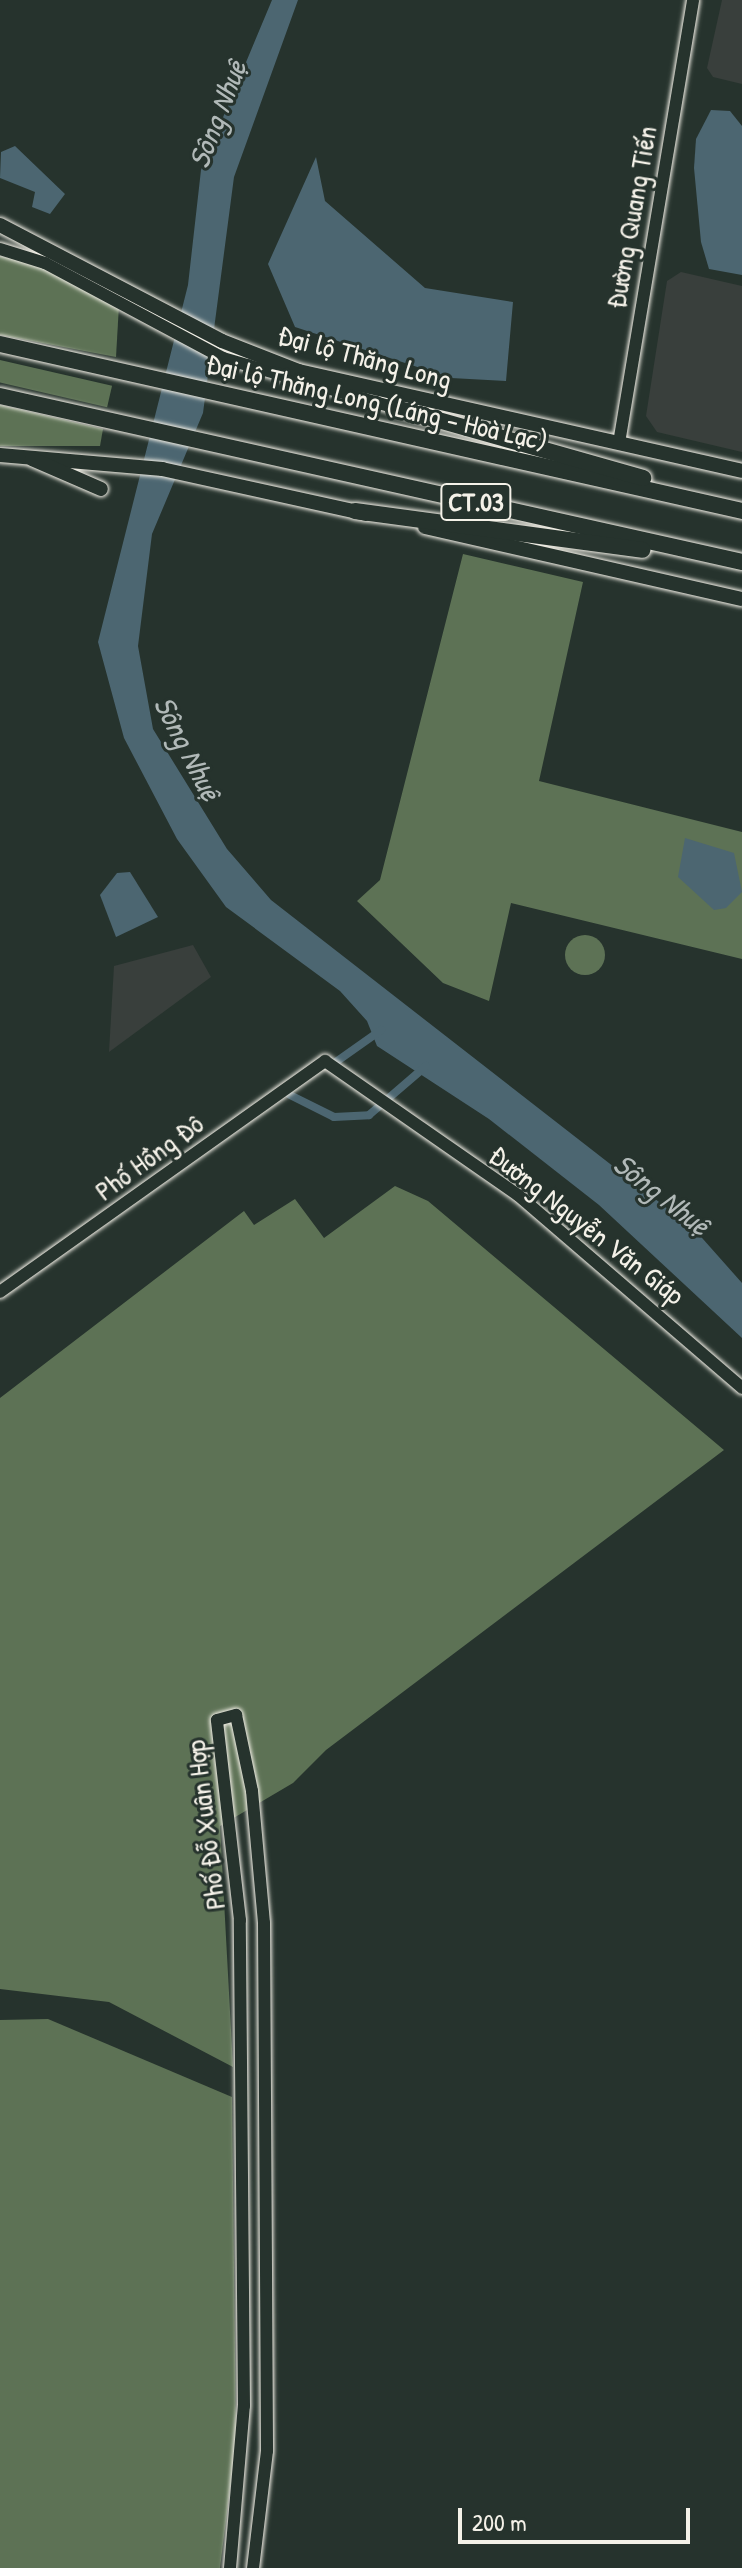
<!DOCTYPE html>
<meta charset="utf-8">
<style>
body{margin:0}
#map{position:relative;width:742px;height:2568px;overflow:hidden;background:#26332d;font-family:"Patrick Hand",sans-serif}
div>[style]{position:absolute}
.built>*{inset:0;background:#393f3c}
.green>*{inset:0;background:#5d7255;transform-origin:0 0}
.round{border-radius:50%}
.water>*{inset:0;background:#4c6671}
.canal>*{height:8px;margin:-4px;padding:0 4px;transform-origin:4px;border-radius:4px;background:#4c6671}
.roads{filter:drop-shadow(0 0 2px #f4f1e8) drop-shadow(0 0 2px #f4f1e8)}
.secondary>*{height:12px;margin:-6px;padding:0 6px;transform-origin:6px;border-radius:6px;background:#26332d}
.primary>*{height:14px;margin:-7px;padding:0 7px;transform-origin:7px;border-radius:7px;background:#26332d}
.highway>*{height:16px;margin:-8px;padding:0 8px;transform-origin:8px;border-radius:8px;background:#26332d}
span{translate:-50% -50%;white-space:nowrap;text-align:center;line-height:1.15;-webkit-text-stroke:6px #26332d;paint-order:stroke}
.shield-label span{padding:2px 6px;background:#26332d;border:2px solid;border-radius:6px;-webkit-text-stroke-width:0}
.shield-label{font-size:26px;color:#f4f1e8;font-weight:700}
.street-label{font-size:28px;color:#f4f1e8}
.water-label{font-size:30px;color:#b1b9b8;font-style:italic}
.scale{position:absolute;left:458px;top:2508px;width:232px;height:36px;box-sizing:border-box;border:4px solid #f4f1e8;border-top:0;padding-left:10px;font-size:24px;line-height:28px;white-space:nowrap;color:#f4f1e8;-webkit-text-stroke:6px #26332d;paint-order:stroke}
</style>
<div id="map">
<div class="built">
<div style="clip-path:polygon(722px 0,742px 0,742px 84px,713px 77px,707px 68px)"></div>
<div style="clip-path:polygon(681px 272px,742px 286px,742px 452px,657px 432px,646px 416px,667px 281px)"></div>
<div style="clip-path:polygon(193px 945px,211px 977px,109px 1052px,114px 966px)"></div>
</div>
<div class="green">
<div style="clip-path:polygon(0 256px,40px 266px,119px 305px,116px 357px,0 335px)"></div>
<div style="left:0;top:360px;width:115px;height:22px;rotate:13deg"></div>
<div style="clip-path:polygon(0 405px,103px 429px,100px 446px,0 446px)"></div>
<div style="clip-path:polygon(463px 554px,583px 582px,539px 781px,742px 832px,742px 959px,511px 903px,489px 1001px,443px 983px,357px 901px,380px 880px)"></div>
<div class="round" style="left:565px;top:935px;width:40px;height:40px"></div>
<div style="clip-path:polygon(395px 1186px,428px 1201px,724px 1450px,326px 1750px,293px 1783px,220px 1826px,233px 2067px,109px 2002px,0 1989px,0 1398px,244px 1211px,254px 1225px,295px 1199px,324px 1238px)"></div>
<div style="clip-path:polygon(48px 2019px,232px 2097px,236px 2441px,220px 2568px,0 2568px,0 2020px)"></div>
</div>
<div class="water">
<div style="clip-path:polygon(272px 0,298px 0,234px 177px,203px 413px,152px 534px,138px 646px,153px 729px,227px 849px,271px 900px,695px 1230px,742px 1283px,742px 1338px,599px 1205px,489px 1119px,377px 1046px,367px 1021px,340px 991px,226px 907px,177px 839px,124px 738px,98px 642px,188px 285px,201px 170px)"></div>
<div style="clip-path:polygon(711px 110px,730px 111px,742px 126px,742px 275px,709px 269px,701px 242px,694px 168px,696px 139px)"></div>
<div style="clip-path:polygon(15px 146px,65px 194px,50px 214px,32px 207px,35px 192px,0 178px,1px 152px)"></div>
<div style="clip-path:polygon(316px 157px,325px 201px,425px 288px,513px 302px,506px 381px,451px 378px,295px 327px,268px 264px)"></div>
<div style="clip-path:polygon(685px 838px,734px 853px,742px 892px,726px 908px,714px 910px,678px 877px)"></div>
<div style="clip-path:polygon(130px 872px,158px 917px,116px 937px,100px 895px,117px 873px)"></div>
</div>
<div class="canal">
<div style="left:333px;top:1064px;width:59px;rotate:-35.3deg"></div>
<div style="left:290px;top:1095px;width:49px;rotate:26.6deg"></div>
<div style="left:334px;top:1117px;width:35px;rotate:-3deg"></div>
<div style="left:369px;top:1115px;width:75px;rotate:-40.7deg"></div>
</div>
<div class="roads">
<div class="secondary">
<div style="left:0;top:249px;width:47px;rotate:17.3deg"></div>
<div style="left:45px;top:263px;width:202px;rotate:28.1deg"></div>
<div style="left:223px;top:358px;width:180px;rotate:16.1deg"></div>
<div style="left:619px;top:443px;width:449px;rotate:-80.5deg"></div>
<div style="left:0;top:1292px;width:399px;rotate:-35.4deg"></div>
<div style="left:325px;top:1061px;width:235px;rotate:34.8deg"></div>
<div style="left:518px;top:1195px;width:296px;rotate:40.7deg"></div>
<div style="left:230px;top:2568px;width:163px;rotate:-85.1deg"></div>
<div style="left:244px;top:2406px;width:486px;rotate:-90.5deg"></div>
<div style="left:240px;top:1920px;width:201px;rotate:-96.6deg"></div>
<div style="left:217px;top:1720px;width:20px;rotate:-15deg"></div>
<div style="left:236px;top:1715px;width:78px;rotate:78.1deg"></div>
<div style="left:252px;top:1791px;width:133px;rotate:84.8deg"></div>
<div style="left:264px;top:1923px;width:528px;rotate:89.67deg"></div>
<div style="left:267px;top:2451px;width:118px;rotate:96.8deg"></div>
</div>
<div class="primary">
<div style="left:0;top:225px;width:250px;rotate:27.6deg"></div>
<div style="left:222px;top:341px;width:83px;rotate:21.3deg"></div>
<div style="left:299px;top:371px;width:454px;rotate:12.7deg"></div>
<div style="left:0;top:455px;width:163px;rotate:4.9deg"></div>
<div style="left:162px;top:469px;width:209px;rotate:12.4deg"></div>
<div style="left:32px;top:459px;width:75px;rotate:23.5deg"></div>
<div style="left:425px;top:527px;width:325px;rotate:12.8deg"></div>
</div>
<div class="highway">
<div style="left:0;top:344px;width:761px;rotate:12.68deg"></div>
<div style="left:0;top:396px;width:760px;rotate:12.61deg"></div>
<div style="left:396px;top:408px;width:257px;rotate:15.8deg"></div>
<div style="left:355px;top:511px;width:290px;rotate:7.7deg"></div>
</div>
</div>
<div class="shield-label">
<span style="left:476px;top:502px">CT.03</span>
</div>
<div class="street-label">
<span style="left:631px;top:217px;rotate:-80deg">Đường Quang Tiến</span>
<span style="left:365px;top:357px;rotate:15deg">Đại lộ Thăng Long</span>
<span style="left:377px;top:402px;rotate:13deg">Đại lộ Thăng Long (Láng - Hoà Lạc)</span>
<span style="left:149px;top:1157px;rotate:-36deg">Phố Hồng Đô</span>
<span style="left:587px;top:1225px;rotate:38deg">Đường Nguyễn Văn Giáp</span>
<span style="left:205px;top:1825px;rotate:-97deg">Phố Đỗ Xuân Hợp</span>
</div>
<div class="water-label">
<span style="left:217px;top:114px;rotate:-69deg">Sông Nhuệ</span>
<span style="left:188px;top:748px;rotate:63deg">Sông Nhuệ</span>
<span style="left:662px;top:1194px;rotate:38deg">Sông Nhuệ</span>
</div>
<div class="scale">200 m</div>
</div>
